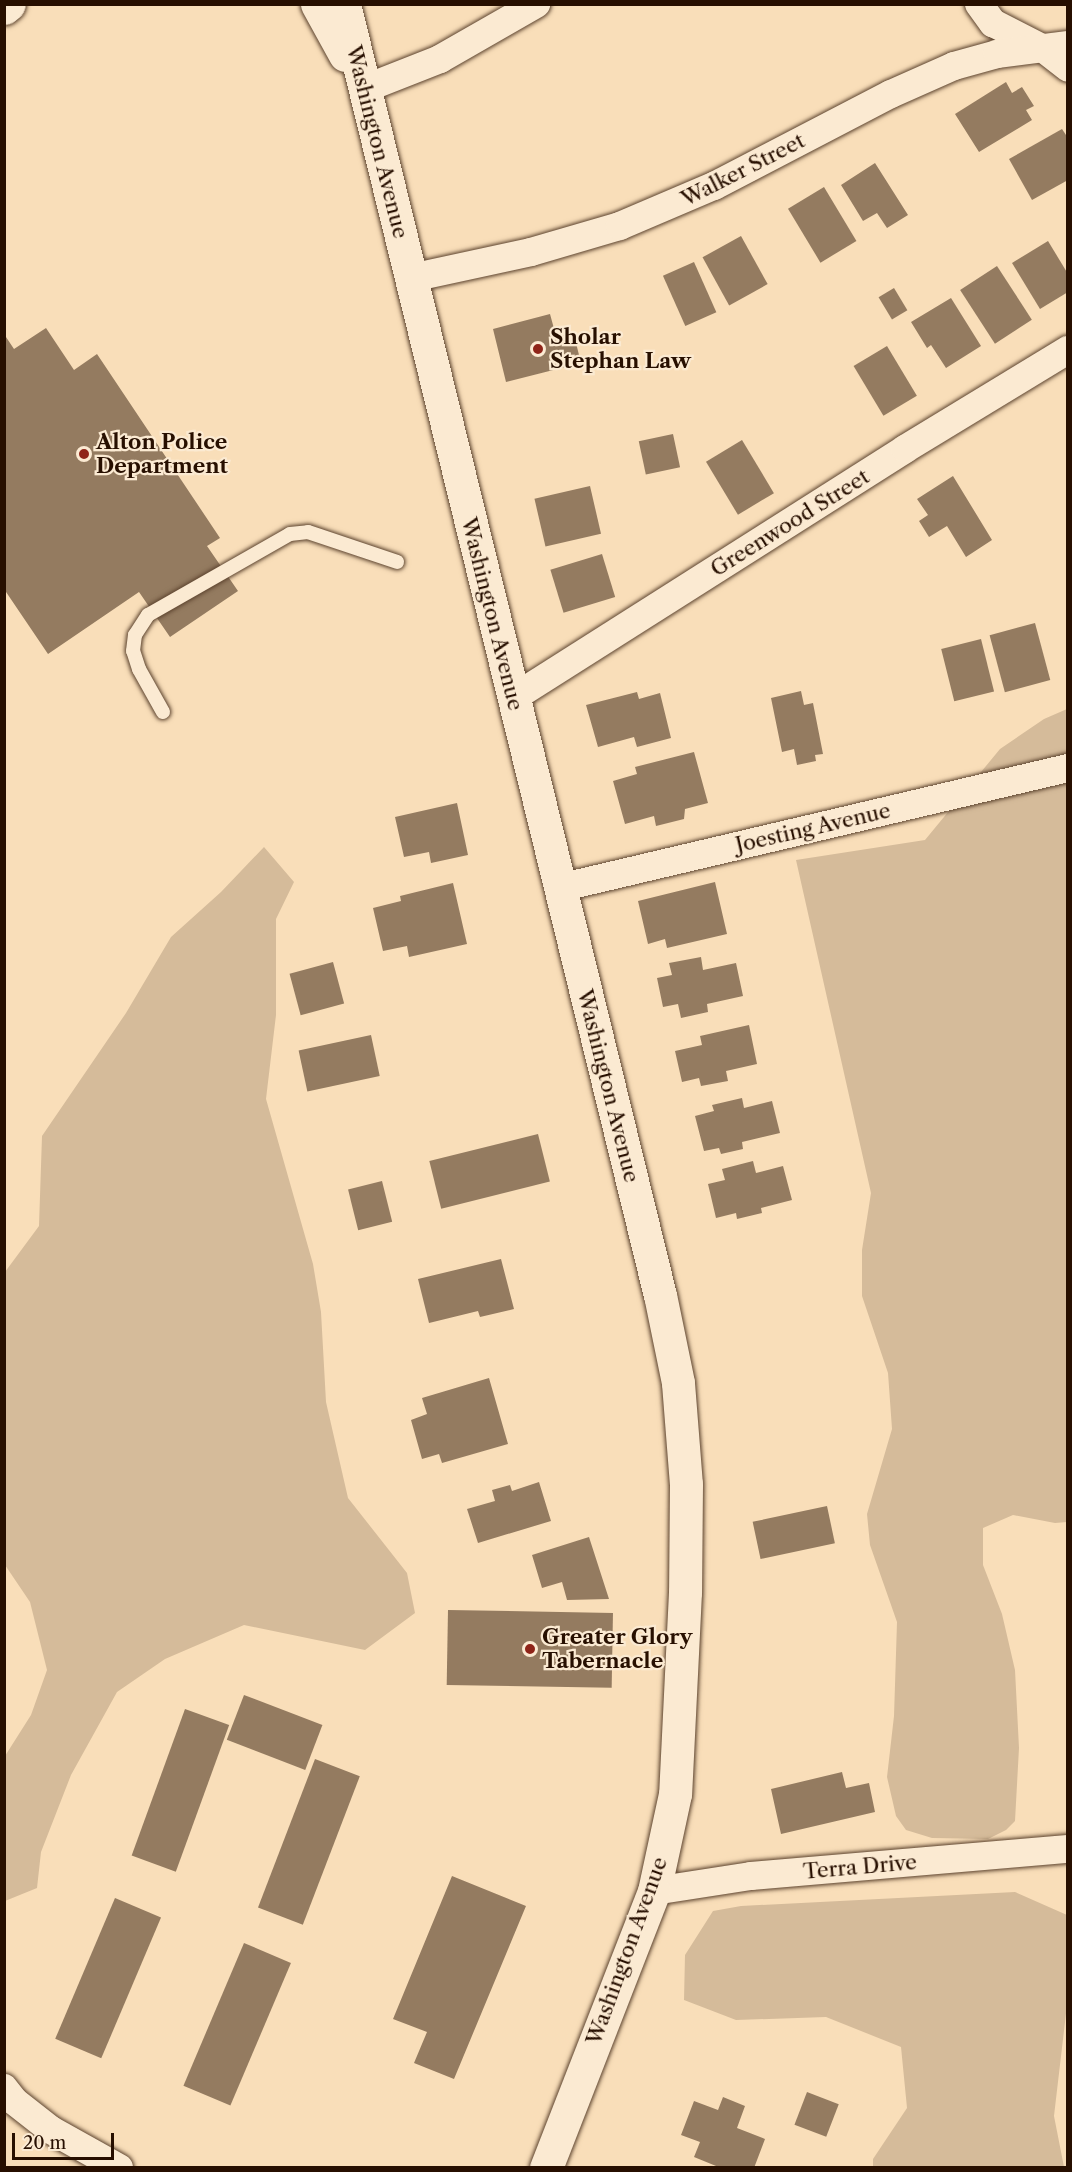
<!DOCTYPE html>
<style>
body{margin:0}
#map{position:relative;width:1072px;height:2172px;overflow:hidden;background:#f9deb9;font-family:"Libre Caslon Text",serif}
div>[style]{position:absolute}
.green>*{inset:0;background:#d5bb9a}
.building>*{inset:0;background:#947b60;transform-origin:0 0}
.roads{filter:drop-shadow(0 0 2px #5c432e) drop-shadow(0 0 2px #5c432e)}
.lane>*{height:14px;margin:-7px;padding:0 7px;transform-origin:7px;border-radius:7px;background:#fbead2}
.street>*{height:28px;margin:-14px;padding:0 14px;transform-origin:14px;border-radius:14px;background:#fbead2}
.secondary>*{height:33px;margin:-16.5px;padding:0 16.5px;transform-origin:16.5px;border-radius:16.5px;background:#fbead2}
.dots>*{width:16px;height:16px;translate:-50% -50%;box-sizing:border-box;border:3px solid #fbead2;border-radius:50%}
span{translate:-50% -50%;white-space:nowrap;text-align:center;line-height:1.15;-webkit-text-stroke:4.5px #fbead2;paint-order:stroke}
.street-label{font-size:21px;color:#270f00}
.poi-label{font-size:21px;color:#270f00;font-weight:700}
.left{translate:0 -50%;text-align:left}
.frame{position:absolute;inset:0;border:6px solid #270f00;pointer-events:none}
.scale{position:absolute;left:12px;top:2133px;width:102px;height:27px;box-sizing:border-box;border:3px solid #270f00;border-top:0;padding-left:8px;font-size:18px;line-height:21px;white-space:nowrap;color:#270f00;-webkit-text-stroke:4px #fbead2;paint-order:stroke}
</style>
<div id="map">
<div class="green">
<div style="clip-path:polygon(1067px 709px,1067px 1522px,1055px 1523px,1013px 1515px,983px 1528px,983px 1565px,1002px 1614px,1015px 1670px,1019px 1748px,1015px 1821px,1006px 1830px,988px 1839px,932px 1838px,906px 1830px,896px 1816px,887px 1777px,894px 1716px,897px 1622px,870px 1545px,867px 1514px,892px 1429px,888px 1373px,862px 1296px,862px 1250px,871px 1193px,796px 860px,925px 840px,1000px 749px,1044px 719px)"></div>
<div style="clip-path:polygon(264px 847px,294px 882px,276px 919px,276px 1015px,266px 1099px,313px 1264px,321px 1312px,326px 1402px,348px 1498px,407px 1573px,415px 1613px,365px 1650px,244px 1625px,165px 1659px,117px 1692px,71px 1775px,41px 1852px,37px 1888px,5px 1901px,5px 1756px,31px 1715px,47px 1670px,30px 1602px,5px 1565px,5px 1272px,39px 1226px,42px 1136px,126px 1013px,171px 937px,221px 892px)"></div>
<div style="clip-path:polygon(1015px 1892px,1067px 1915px,1067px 2005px,1054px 2116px,1064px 2167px,873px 2167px,873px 2159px,907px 2108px,901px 2047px,826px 2017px,736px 2020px,684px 2000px,685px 1955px,713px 1911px,741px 1906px)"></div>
</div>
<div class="building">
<div style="clip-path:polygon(1006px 82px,1012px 93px,1022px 87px,1034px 106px,1026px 110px,1032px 120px,979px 152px,955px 114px)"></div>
<div style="clip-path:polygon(1062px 129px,1068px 138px,1068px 180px,1032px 200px,1009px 159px)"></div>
<div style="clip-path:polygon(875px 163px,908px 215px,887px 228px,877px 213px,863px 221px,841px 185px)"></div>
<div style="left:824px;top:187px;width:63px;height:42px;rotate:59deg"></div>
<div style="left:741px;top:236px;width:55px;height:44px;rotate:61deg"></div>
<div style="clip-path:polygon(1048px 241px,1068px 274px,1068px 292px,1040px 309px,1012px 263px)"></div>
<div style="left:694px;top:262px;width:55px;height:34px;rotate:66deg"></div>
<div style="left:997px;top:266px;width:64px;height:44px;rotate:57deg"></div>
<div style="left:894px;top:288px;width:26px;height:18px;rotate:59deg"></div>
<div style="clip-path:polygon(951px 298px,981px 346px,946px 368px,931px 345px,927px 348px,911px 322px)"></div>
<div style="clip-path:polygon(550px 314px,556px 336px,573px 331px,581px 363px,506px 382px,493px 329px)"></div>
<div style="clip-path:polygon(46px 328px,74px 370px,97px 354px,220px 538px,207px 546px,238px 591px,170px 637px,139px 592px,48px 654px,4px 589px,4px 334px,14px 349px)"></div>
<div style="left:887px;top:346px;width:58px;height:39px;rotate:59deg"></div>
<div style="left:673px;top:434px;width:34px;height:35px;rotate:78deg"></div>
<div style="left:742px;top:440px;width:62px;height:42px;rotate:59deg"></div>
<div style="clip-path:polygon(953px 476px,992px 540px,966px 557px,947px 526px,929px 537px,919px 521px,928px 515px,917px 499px)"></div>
<div style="left:590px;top:486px;width:49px;height:57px;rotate:77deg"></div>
<div style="left:602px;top:554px;width:45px;height:54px;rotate:73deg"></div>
<div style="left:1035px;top:623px;width:59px;height:47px;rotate:75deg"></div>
<div style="left:981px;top:639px;width:54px;height:41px;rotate:76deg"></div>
<div style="clip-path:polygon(801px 691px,804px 705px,813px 703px,823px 754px,815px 755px,816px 761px,797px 765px,794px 749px,782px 752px,771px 698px)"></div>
<div style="clip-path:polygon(637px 692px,639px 699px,660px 693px,671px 738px,637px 747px,634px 737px,598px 747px,586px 705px)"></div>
<div style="clip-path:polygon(694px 752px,708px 803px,685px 809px,684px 819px,656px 826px,654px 816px,625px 824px,613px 781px,637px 774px,635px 767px)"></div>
<div style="clip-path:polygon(457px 803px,468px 855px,431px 863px,429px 852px,404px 857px,395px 817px)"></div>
<div style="clip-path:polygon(715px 882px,727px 934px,667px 948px,665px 939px,648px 944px,638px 901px)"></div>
<div style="clip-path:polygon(453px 883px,467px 944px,409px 957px,407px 946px,383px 951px,373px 908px,401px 901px,400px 896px)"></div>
<div style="clip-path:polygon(701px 957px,703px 970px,736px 963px,743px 996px,707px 1004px,708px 1012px,681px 1018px,678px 1004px,663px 1007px,657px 978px,672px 975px,669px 963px)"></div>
<div style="left:333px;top:962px;width:43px;height:45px;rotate:75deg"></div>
<div style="clip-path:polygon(749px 1025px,757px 1064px,726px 1071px,728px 1081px,701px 1086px,699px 1078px,682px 1082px,675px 1051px,702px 1045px,700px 1036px)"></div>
<div style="left:371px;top:1035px;width:42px;height:74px;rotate:78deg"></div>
<div style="clip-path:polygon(742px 1098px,744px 1108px,772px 1101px,780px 1133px,742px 1142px,743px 1149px,721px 1154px,719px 1148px,704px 1151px,695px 1116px,714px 1111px,712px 1105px)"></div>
<div style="left:538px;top:1134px;width:49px;height:112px;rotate:76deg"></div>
<div style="clip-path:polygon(753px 1161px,756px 1173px,783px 1166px,792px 1200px,761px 1208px,762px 1213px,737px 1219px,736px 1213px,716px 1218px,708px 1184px,725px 1180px,722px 1169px)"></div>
<div style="left:382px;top:1181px;width:42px;height:35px;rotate:76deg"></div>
<div style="clip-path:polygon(501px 1259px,514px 1309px,480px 1317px,478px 1311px,429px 1323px,418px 1279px)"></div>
<div style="clip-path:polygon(489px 1378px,508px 1444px,442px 1463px,439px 1454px,422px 1459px,411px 1420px,427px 1414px,422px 1398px)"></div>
<div style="clip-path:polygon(539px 1482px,551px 1521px,478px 1543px,467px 1509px,495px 1501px,492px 1490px,510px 1485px,512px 1491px)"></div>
<div style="left:827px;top:1506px;width:38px;height:76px;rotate:78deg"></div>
<div style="clip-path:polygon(589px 1537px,609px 1599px,567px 1600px,562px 1582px,542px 1588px,532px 1555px)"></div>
<div style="left:448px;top:1610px;width:165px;height:75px;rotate:1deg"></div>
<div style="left:244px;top:1695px;width:84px;height:48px;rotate:21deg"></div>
<div style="left:185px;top:1709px;width:47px;height:156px;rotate:20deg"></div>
<div style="left:315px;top:1759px;width:48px;height:159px;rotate:21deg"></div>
<div style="clip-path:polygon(842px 1772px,846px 1788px,869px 1783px,875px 1812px,781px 1834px,771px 1789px)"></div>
<div style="clip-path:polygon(452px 1876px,526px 1906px,454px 2079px,414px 2063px,427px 2032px,393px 2019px)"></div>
<div style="left:115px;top:1898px;width:50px;height:153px;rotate:23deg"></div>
<div style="left:244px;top:1943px;width:51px;height:155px;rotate:23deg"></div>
<div style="left:807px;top:2092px;width:34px;height:35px;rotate:21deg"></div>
<div style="clip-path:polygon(723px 2097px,745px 2106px,737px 2128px,765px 2139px,754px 2168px,721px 2168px,694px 2157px,700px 2142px,681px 2135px,694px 2101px,718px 2110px)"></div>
</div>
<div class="roads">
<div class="lane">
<div style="left:163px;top:712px;width:49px;rotate:-119.2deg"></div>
<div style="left:139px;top:669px;width:19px;rotate:-108deg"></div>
<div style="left:133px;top:651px;width:16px;rotate:-83deg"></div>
<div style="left:135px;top:635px;width:24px;rotate:-57deg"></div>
<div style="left:148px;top:615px;width:163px;rotate:-29.7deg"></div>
<div style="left:290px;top:534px;width:18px;rotate:-6deg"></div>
<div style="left:308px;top:532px;width:94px;rotate:18.6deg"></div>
</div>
<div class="street">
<div style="left:979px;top:4px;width:24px;rotate:54deg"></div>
<div style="left:993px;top:23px;width:57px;rotate:27deg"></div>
<div style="left:1044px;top:49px;width:31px;rotate:38deg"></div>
<div style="left:364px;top:89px;width:82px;rotate:-21.5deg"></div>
<div style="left:440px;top:59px;width:111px;rotate:-29.8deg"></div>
<div style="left:411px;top:278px;width:123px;rotate:-12.2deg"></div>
<div style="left:531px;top:252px;width:93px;rotate:-16.3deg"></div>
<div style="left:620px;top:226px;width:102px;rotate:-23.1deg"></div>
<div style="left:714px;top:186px;width:199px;rotate:-27.5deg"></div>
<div style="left:891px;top:94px;width:69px;rotate:-24deg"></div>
<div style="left:954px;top:66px;width:45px;rotate:-15.6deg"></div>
<div style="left:997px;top:54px;width:72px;rotate:-7.2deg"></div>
<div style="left:513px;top:698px;width:464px;rotate:-32.4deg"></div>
<div style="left:905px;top:449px;width:191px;rotate:-31.3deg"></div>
<div style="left:559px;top:888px;width:523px;rotate:-13.27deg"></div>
<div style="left:654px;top:1891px;width:98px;rotate:-8.8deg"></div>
<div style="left:751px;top:1876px;width:318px;rotate:-4.9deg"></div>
<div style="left:4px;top:2088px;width:16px;rotate:52deg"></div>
<div style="left:14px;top:2101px;width:47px;rotate:38.1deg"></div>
<div style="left:51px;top:2130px;width:78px;rotate:29.2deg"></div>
</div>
<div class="secondary">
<div style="left:317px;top:4px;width:58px;rotate:61.2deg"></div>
<div style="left:344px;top:4px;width:1329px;rotate:76.25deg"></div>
<div style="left:660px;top:1295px;width:90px;rotate:78.4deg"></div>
<div style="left:678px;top:1383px;width:101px;rotate:85.5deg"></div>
<div style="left:686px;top:1484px;width:108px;rotate:90.5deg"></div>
<div style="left:685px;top:1592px;width:202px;rotate:92.8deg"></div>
<div style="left:675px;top:1794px;width:99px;rotate:102.2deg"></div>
<div style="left:654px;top:1891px;width:297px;rotate:111.3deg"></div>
<div style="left:4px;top:8px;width:6px;rotate:-39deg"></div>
</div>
</div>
<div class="dots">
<div style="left:538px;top:349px;background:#8f2418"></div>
<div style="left:84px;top:454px;background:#8f2418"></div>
<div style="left:530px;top:1649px;background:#8f2418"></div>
</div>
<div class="street-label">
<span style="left:377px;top:142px;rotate:76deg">Washington Avenue</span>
<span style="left:743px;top:170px;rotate:-27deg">Walker Street</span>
<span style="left:790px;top:523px;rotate:-32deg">Greenwood Street</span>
<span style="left:492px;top:614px;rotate:76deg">Washington Avenue</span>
<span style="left:813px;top:828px;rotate:-13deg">Joesting Avenue</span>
<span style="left:608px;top:1086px;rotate:76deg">Washington Avenue</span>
<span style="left:860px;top:1867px;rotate:-5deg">Terra Drive</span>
<span style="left:627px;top:1951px;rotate:-70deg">Washington Avenue</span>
</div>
<div class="poi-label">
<span class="left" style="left:550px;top:349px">Sholar<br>Stephan Law</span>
<span class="left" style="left:96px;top:454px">Alton Police<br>Department</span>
<span class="left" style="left:542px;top:1649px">Greater Glory<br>Tabernacle</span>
</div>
<div class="frame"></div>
<div class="scale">20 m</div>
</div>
